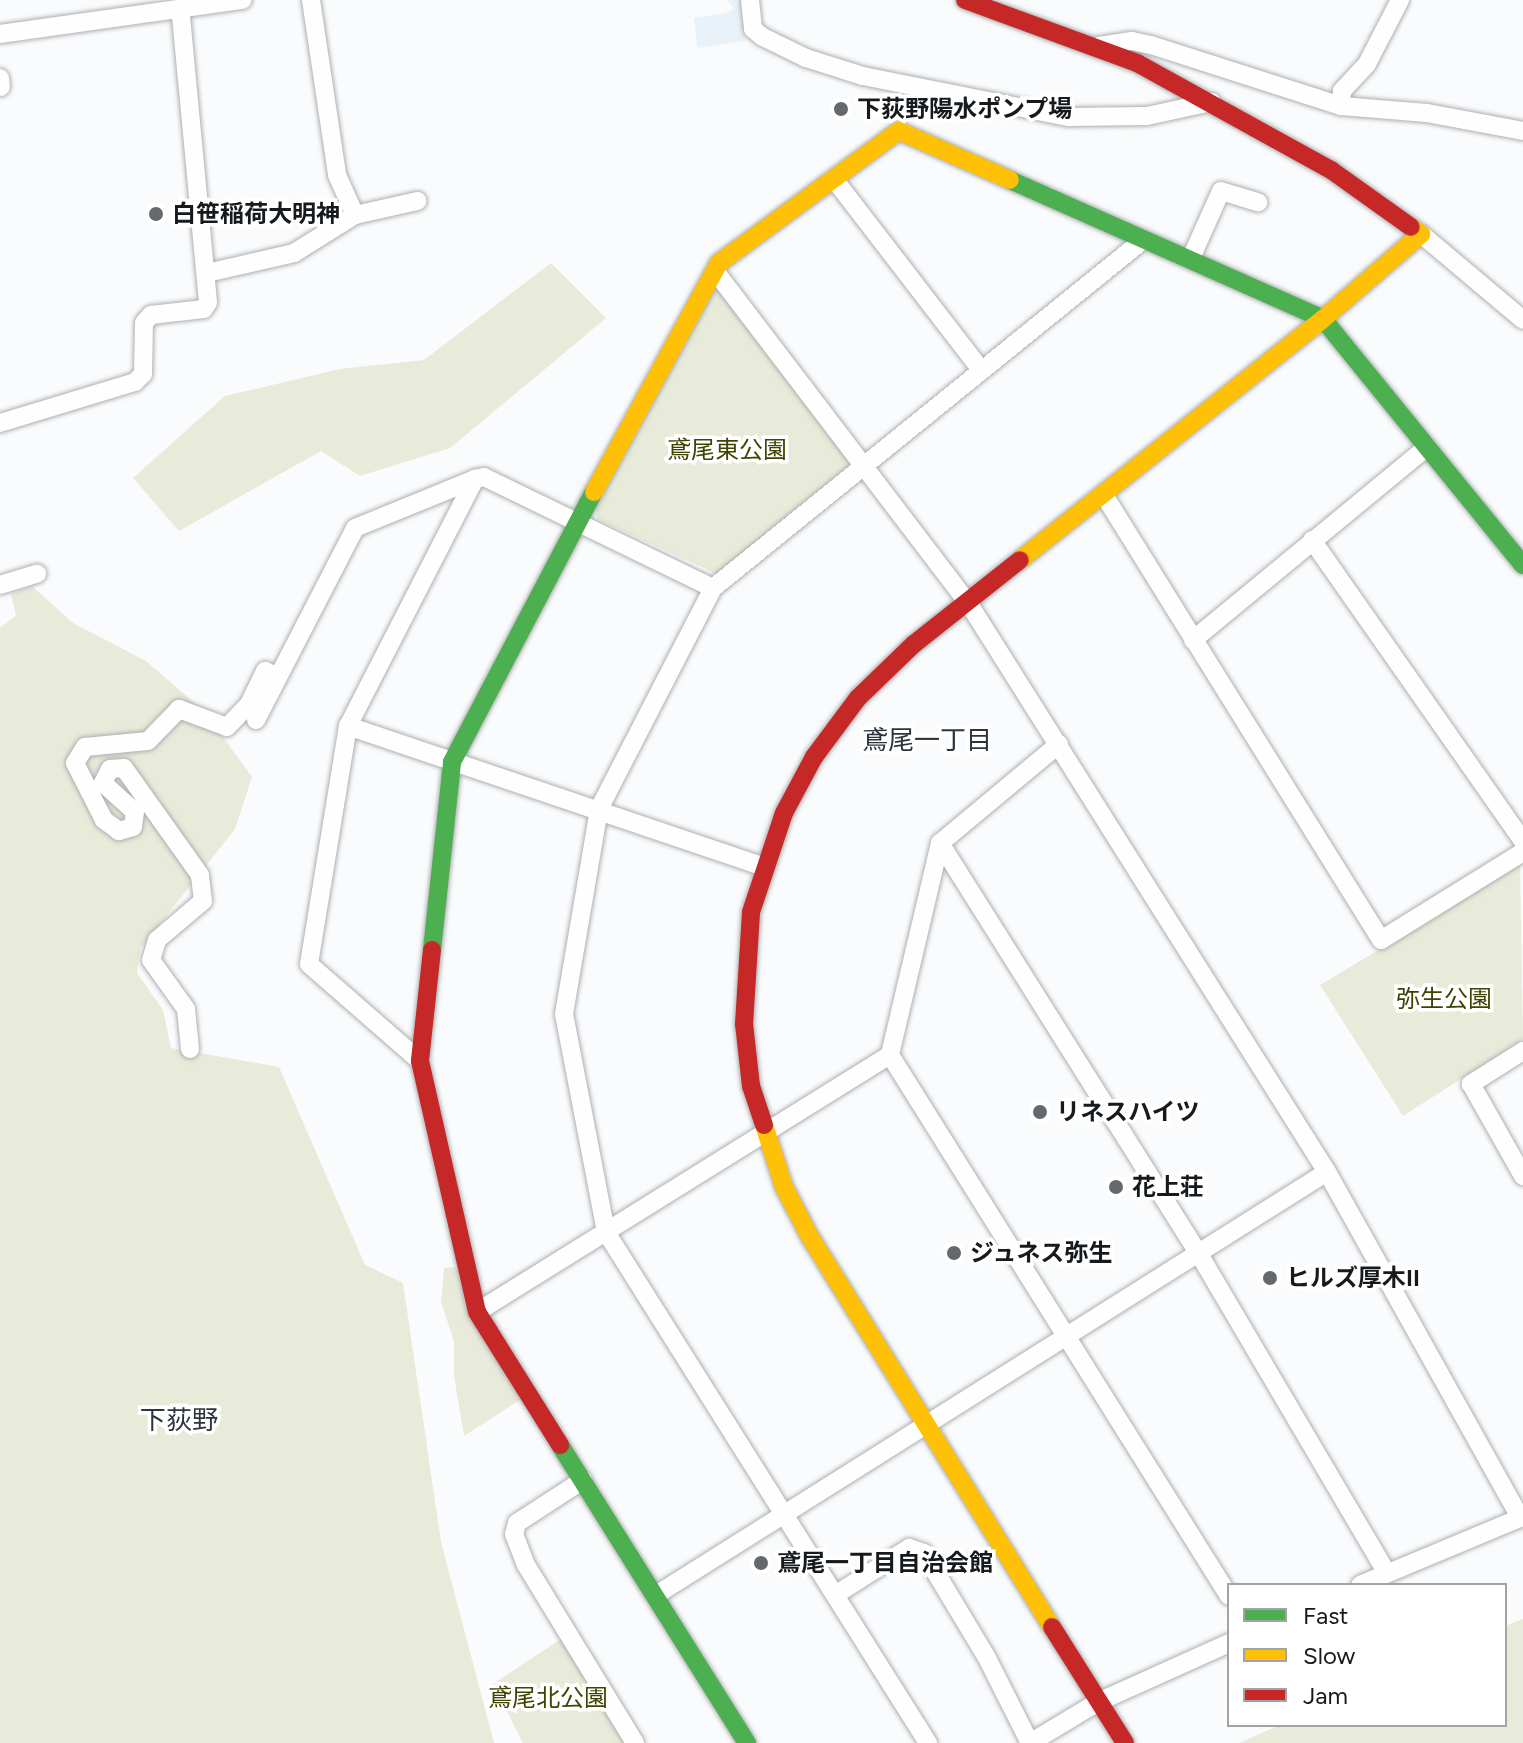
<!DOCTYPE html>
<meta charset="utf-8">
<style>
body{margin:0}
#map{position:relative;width:1523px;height:1743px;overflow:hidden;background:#fafbfc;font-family:Figtree,"Noto Sans JP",sans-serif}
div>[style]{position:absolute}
.built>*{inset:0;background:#eaf2f9}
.green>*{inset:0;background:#e8ebd9}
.roads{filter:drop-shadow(0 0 2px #adafb1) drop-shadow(0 0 2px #adafb1)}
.street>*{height:18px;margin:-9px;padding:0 9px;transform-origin:9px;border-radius:9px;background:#fefeff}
.fast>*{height:18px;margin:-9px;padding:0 9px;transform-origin:9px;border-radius:9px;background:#4caf50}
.slow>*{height:18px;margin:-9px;padding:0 9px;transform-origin:9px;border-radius:9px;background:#ffc107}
.jam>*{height:18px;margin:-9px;padding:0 9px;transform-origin:9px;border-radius:9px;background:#c62828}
.dots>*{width:22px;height:22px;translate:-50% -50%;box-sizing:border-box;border:4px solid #fff;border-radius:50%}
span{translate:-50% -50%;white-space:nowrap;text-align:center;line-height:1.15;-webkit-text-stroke:7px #fff;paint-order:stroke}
.poi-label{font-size:24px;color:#161a1d;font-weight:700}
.left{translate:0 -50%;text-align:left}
.park-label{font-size:24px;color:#404403}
.neighbourhood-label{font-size:26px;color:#2d343c}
.legend{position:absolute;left:1227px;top:1583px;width:280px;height:144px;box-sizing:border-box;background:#fff;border:2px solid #a2a3a5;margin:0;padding:10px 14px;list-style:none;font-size:24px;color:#161a1d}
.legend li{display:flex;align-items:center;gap:16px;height:40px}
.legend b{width:40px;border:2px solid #a2a3a5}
</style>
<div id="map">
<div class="built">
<div style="clip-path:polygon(726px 0,743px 0,745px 41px,697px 48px,694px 18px,726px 13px,734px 8px)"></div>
</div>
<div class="green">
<div style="clip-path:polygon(551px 263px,606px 318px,450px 448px,360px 476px,321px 451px,179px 531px,133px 478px,225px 396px,340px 369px,424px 360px)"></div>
<div style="clip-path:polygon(712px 288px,720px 290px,847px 457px,848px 467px,717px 574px,597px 519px,596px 509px)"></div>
<div style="clip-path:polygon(32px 586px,73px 623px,146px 661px,204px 711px,252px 777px,235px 829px,140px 949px,137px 973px,163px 1010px,171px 1048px,279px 1067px,365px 1265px,403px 1283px,441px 1542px,494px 1743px,0 1743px,0 628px,16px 615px,11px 594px)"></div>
<div style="clip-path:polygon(1520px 865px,1523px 1039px,1403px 1116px,1320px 985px)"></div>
<div style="clip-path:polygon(454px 1267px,462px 1274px,520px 1400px,464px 1436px,454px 1376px,454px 1341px,441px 1302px,444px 1268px)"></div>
<div style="clip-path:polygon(1523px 1619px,1523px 1743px,1239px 1743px,1280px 1725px,1505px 1725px,1505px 1626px)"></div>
<div style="clip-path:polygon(561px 1639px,623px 1736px,626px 1743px,523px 1743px,493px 1684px)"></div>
</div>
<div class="roads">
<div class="street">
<div style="left:311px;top:0;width:177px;rotate:81.5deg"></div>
<div style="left:337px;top:175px;width:44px;rotate:65.8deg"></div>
<div style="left:750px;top:0;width:29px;rotate:84deg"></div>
<div style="left:753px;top:29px;width:13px;rotate:39deg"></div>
<div style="left:763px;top:37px;width:48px;rotate:26deg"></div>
<div style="left:806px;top:58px;width:60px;rotate:17.5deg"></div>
<div style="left:863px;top:76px;width:210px;rotate:11.3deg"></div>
<div style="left:1069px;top:117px;width:78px;rotate:-0.7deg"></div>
<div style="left:1147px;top:116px;width:66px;rotate:-12.3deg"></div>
<div style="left:1400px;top:0;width:72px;rotate:117.3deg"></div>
<div style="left:1367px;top:64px;width:37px;rotate:133deg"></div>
<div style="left:1342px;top:91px;width:15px;rotate:94deg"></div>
<div style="left:1341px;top:106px;width:86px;rotate:4.7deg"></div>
<div style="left:1427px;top:113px;width:98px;rotate:10.6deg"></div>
<div style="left:0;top:34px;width:245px;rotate:-8deg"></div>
<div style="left:1099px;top:46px;width:33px;rotate:-9deg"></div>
<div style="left:1132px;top:41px;width:19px;rotate:12deg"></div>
<div style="left:1151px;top:45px;width:200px;rotate:17.8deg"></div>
<div style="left:0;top:78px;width:9px;rotate:84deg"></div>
<div style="left:834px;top:179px;width:241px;rotate:52.4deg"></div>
<div style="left:1421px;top:234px;width:133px;rotate:40.1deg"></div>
<div style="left:1191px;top:258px;width:73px;rotate:-65.9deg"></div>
<div style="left:1221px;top:191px;width:39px;rotate:17deg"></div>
<div style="left:715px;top:271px;width:419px;rotate:52.7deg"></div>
<div style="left:969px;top:604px;width:671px;rotate:57.78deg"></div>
<div style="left:1327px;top:1172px;width:396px;rotate:60.8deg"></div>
<div style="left:1520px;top:1518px;width:173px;rotate:157.3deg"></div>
<div style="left:207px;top:273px;width:89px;rotate:-12.9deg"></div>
<div style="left:294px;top:253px;width:72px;rotate:-31.9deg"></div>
<div style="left:355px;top:215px;width:64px;rotate:-12.7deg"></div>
<div style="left:0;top:423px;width:141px;rotate:-16.9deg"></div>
<div style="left:135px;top:382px;width:11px;rotate:-45deg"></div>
<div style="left:143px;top:374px;width:51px;rotate:-88.9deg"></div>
<div style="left:144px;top:323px;width:11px;rotate:-49deg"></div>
<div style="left:151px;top:315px;width:53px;rotate:-6.5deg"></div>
<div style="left:204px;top:309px;width:8px;rotate:-60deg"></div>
<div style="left:208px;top:302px;width:295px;rotate:-95.4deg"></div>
<div style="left:1104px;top:495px;width:524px;rotate:58.1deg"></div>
<div style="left:1381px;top:940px;width:167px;rotate:-31.8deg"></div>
<div style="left:1312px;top:540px;width:368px;rotate:55deg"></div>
<div style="left:0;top:585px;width:39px;rotate:-17deg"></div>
<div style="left:1193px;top:640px;width:302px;rotate:-39.5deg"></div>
<div style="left:260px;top:709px;width:12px;rotate:-156deg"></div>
<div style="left:249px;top:704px;width:37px;rotate:-64deg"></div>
<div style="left:265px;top:671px;width:13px;rotate:23deg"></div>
<div style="left:256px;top:720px;width:216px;rotate:-62.7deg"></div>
<div style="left:355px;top:528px;width:130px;rotate:-22.2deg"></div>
<div style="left:475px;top:479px;width:9px;rotate:-13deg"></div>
<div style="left:484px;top:477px;width:254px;rotate:25.9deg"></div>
<div style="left:348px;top:726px;width:439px;rotate:18.7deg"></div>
<div style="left:1059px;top:744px;width:155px;rotate:140.2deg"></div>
<div style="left:940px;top:843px;width:218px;rotate:103.3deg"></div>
<div style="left:890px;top:1055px;width:638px;rotate:57.93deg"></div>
<div style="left:940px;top:843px;width:486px;rotate:57.8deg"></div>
<div style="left:1199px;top:1254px;width:370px;rotate:59.5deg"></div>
<div style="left:190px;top:1049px;width:40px;rotate:-95.7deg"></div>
<div style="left:186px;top:1009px;width:60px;rotate:-125.5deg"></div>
<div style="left:151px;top:960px;width:21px;rotate:-73deg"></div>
<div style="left:157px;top:940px;width:60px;rotate:-40.3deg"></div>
<div style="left:203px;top:901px;width:26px;rotate:-97deg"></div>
<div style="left:200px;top:875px;width:131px;rotate:-125.4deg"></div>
<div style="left:124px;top:768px;width:14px;rotate:176deg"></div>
<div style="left:110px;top:769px;width:16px;rotate:117deg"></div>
<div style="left:103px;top:783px;width:43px;rotate:42.2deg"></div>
<div style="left:135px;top:812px;width:15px;rotate:98deg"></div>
<div style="left:133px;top:827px;width:15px;rotate:164deg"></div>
<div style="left:119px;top:831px;width:19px;rotate:-144deg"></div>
<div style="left:104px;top:820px;width:64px;rotate:-117deg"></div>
<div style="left:75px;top:763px;width:19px;rotate:-58deg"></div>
<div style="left:85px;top:747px;width:63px;rotate:-5.4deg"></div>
<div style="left:148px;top:741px;width:45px;rotate:-45.9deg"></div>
<div style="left:179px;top:709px;width:51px;rotate:20.6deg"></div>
<div style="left:227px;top:727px;width:32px;rotate:-46deg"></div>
<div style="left:1523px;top:1051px;width:62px;rotate:147.6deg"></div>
<div style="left:1471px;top:1084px;width:106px;rotate:60.5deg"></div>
<div style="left:420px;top:1061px;width:147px;rotate:-138.9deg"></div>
<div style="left:309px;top:964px;width:241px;rotate:-80.7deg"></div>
<div style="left:348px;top:726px;width:278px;rotate:-62.8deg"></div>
<div style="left:477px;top:1312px;width:486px;rotate:-31.9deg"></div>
<div style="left:583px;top:1480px;width:79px;rotate:146.9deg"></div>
<div style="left:517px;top:1523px;width:11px;rotate:105deg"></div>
<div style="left:514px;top:1534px;width:33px;rotate:69deg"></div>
<div style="left:526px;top:1565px;width:209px;rotate:58.5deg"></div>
<div style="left:656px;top:1595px;width:793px;rotate:-32.23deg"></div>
<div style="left:835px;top:1595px;width:88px;rotate:-32.4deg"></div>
<div style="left:909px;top:1548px;width:16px;rotate:18deg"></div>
<div style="left:924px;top:1553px;width:120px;rotate:59deg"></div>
<div style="left:986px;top:1656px;width:97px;rotate:63.2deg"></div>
<div style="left:928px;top:1743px;width:604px;rotate:-122.22deg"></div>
<div style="left:606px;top:1232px;width:222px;rotate:-100.9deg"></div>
<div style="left:564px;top:1014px;width:208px;rotate:-80.3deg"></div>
<div style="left:599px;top:809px;width:249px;rotate:-62.7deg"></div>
<div style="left:713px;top:588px;width:553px;rotate:-38.98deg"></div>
<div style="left:1030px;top:1743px;width:79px;rotate:-31.1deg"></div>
<div style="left:1098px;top:1702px;width:144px;rotate:-24.2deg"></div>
</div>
<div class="fast">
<div style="left:1010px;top:180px;width:342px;rotate:23.9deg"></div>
<div style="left:1323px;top:319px;width:317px;rotate:50.9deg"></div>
<div style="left:432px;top:950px;width:189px;rotate:-83.9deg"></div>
<div style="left:452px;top:762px;width:305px;rotate:-62.3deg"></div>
<div style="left:560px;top:1445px;width:352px;rotate:57.9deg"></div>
</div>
<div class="slow">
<div style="left:594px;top:492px;width:261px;rotate:-61.4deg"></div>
<div style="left:719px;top:263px;width:223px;rotate:-36.3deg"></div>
<div style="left:899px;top:131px;width:121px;rotate:23.8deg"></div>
<div style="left:1020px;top:560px;width:387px;rotate:-38.5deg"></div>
<div style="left:1323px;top:319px;width:130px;rotate:-40.9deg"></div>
<div style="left:1421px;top:234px;width:12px;rotate:-145deg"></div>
<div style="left:764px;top:1125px;width:65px;rotate:72.1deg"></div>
<div style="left:784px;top:1187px;width:56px;rotate:62.5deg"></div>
<div style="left:810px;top:1237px;width:459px;rotate:58.2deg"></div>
</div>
<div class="jam">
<div style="left:965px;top:0;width:183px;rotate:20.1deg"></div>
<div style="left:1137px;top:63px;width:222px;rotate:28.9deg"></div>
<div style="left:1331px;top:170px;width:98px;rotate:35.5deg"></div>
<div style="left:432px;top:950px;width:112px;rotate:96.2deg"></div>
<div style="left:420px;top:1061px;width:257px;rotate:77.2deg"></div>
<div style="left:477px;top:1312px;width:157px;rotate:58deg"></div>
<div style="left:764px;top:1125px;width:41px;rotate:-108.4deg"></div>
<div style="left:751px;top:1086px;width:62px;rotate:-96.4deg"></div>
<div style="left:744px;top:1024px;width:112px;rotate:-86.4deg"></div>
<div style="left:751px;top:912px;width:104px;rotate:-71.6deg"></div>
<div style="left:784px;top:813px;width:64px;rotate:-61.8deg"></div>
<div style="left:814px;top:757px;width:74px;rotate:-53.3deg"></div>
<div style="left:858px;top:698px;width:78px;rotate:-44deg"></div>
<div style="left:914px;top:644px;width:135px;rotate:-38.4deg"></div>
<div style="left:1052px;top:1627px;width:137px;rotate:57.8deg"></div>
</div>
</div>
<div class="dots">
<div style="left:841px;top:109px;background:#66696b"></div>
<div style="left:156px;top:214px;background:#66696b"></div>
<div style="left:1040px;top:1112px;background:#66696b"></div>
<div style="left:1116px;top:1187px;background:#66696b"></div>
<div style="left:954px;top:1253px;background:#66696b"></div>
<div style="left:1270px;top:1278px;background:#66696b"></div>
<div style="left:761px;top:1563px;background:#66696b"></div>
</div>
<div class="poi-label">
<span class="left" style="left:857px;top:109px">下荻野陽水ポンプ場</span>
<span class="left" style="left:172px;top:214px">白笹稲荷大明神</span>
<span class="left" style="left:1056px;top:1112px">リネスハイツ</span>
<span class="left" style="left:1132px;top:1187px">花上荘</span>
<span class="left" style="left:970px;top:1253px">ジュネス弥生</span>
<span class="left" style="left:1286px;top:1278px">ヒルズ厚木II</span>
<span class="left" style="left:777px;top:1563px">鳶尾一丁目自治会館</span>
</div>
<div class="park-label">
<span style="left:727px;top:450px">鳶尾東公園</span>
<span style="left:1444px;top:999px">弥生公園</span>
<span style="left:548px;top:1698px">鳶尾北公園</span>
</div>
<div class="neighbourhood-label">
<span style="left:927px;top:741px">鳶尾一丁目</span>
<span style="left:179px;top:1421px">下荻野</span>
</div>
<ul class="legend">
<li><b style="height:10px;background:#4caf50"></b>Fast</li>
<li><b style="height:10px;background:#ffc107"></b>Slow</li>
<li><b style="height:10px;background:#c62828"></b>Jam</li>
</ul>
</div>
